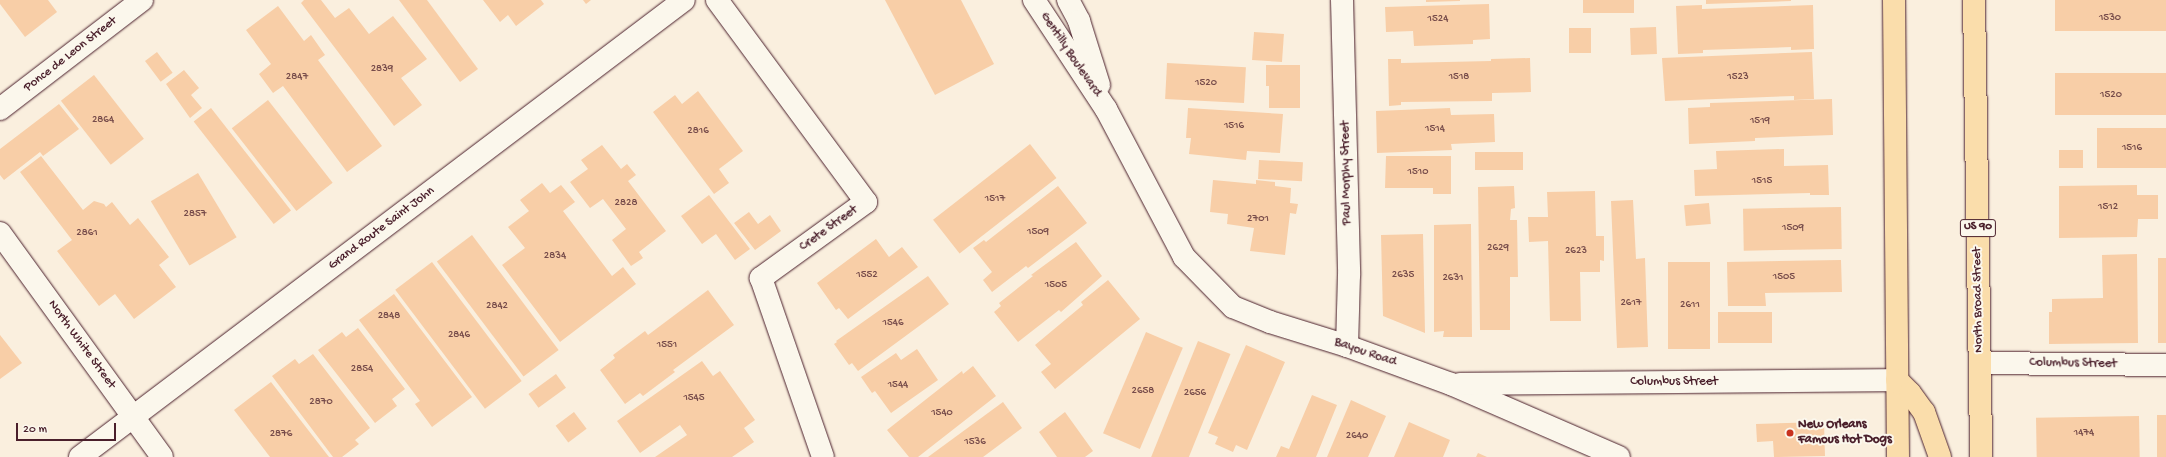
<!DOCTYPE html>
<style>
body{margin:0}
#map{position:relative;width:2166px;height:457px;overflow:hidden;background:#faefde;font-family:"Gochi Hand",sans-serif}
div>[style]{position:absolute}
.building>*{inset:0;background:#f8cea7;transform-origin:0 0}
.roads{filter:drop-shadow(0 0 1px #4a1f2b) drop-shadow(0 0 1px #4a1f2b)}
.minor>*{height:22px;margin:-11px;padding:0 11px;transform-origin:11px;border-radius:11px;background:#fbf7ec}
.secondary>*{height:22px;margin:-11px;padding:0 11px;transform-origin:11px;border-radius:11px;background:#fbf7ec}
.primary>*{height:22px;margin:-11px;padding:0 11px;transform-origin:11px;border-radius:11px;background:#faddab}
.dots>*{width:11px;height:11px;translate:-50% -50%;box-sizing:border-box;border:2px solid #fbf7ec;border-radius:50%}
span{translate:-50% -50%;white-space:nowrap;text-align:center;line-height:1.15;-webkit-text-stroke:4px #fbf7ec;paint-order:stroke}
.number-label{font-size:11px;color:#764b4a}
.number-label span{-webkit-text-stroke-width:0}
.shield-label span{padding:1px 3px;background:#fbf7ec;border:1px solid;border-radius:3px;-webkit-text-stroke-width:0}
.shield-label{font-size:12px;color:#4a1f2b;font-weight:700}
.street-label{font-size:13px;color:#4a1f2b}
.poi-label{font-size:13px;color:#4a1f2b;font-weight:700}
.left{translate:0 -50%;text-align:left}
.scale{position:absolute;left:16px;top:423px;width:100px;height:18px;box-sizing:border-box;border:2px solid #4a1f2b;border-top:0;padding-left:5px;font-size:12px;line-height:14px;white-space:nowrap;color:#4a1f2b;-webkit-text-stroke:3px #fbf7ec;paint-order:stroke}
</style>
<div id="map">
<div class="building">
<div style="clip-path:polygon(0 0,48px 0,57px 12px,25px 37px,0 4px)"></div>
<div style="clip-path:polygon(304px 0,321px 0,335px 18px,349px 8px,369px 34px,393px 16px,427px 59px,401px 78px,422px 105px,394px 126px,301px 3px)"></div>
<div style="clip-path:polygon(399px 0,427px 0,478px 69px,460px 82px)"></div>
<div style="clip-path:polygon(483px 0,541px 0,544px 4px,516px 26px,508px 15px,500px 22px)"></div>
<div style="clip-path:polygon(583px 0,591px 0,586px 4px)"></div>
<div style="clip-path:polygon(885px 0,961px 0,994px 64px,935px 95px)"></div>
<div style="clip-path:polygon(1426px 0,1460px 0,1460px 1px,1426px 2px)"></div>
<div style="left:1583px;top:0;width:51px;height:13px"></div>
<div style="clip-path:polygon(1706px 0,1791px 0,1791px 1px,1706px 4px)"></div>
<div style="left:2055px;top:0;width:111px;height:31px"></div>
<div style="clip-path:polygon(1489px 4px,1490px 39px,1473px 40px,1473px 44px,1414px 46px,1413px 31px,1386px 32px,1385px 7px)"></div>
<div style="clip-path:polygon(1702px 5px,1702px 9px,1813px 5px,1814px 49px,1791px 50px,1791px 47px,1703px 50px,1703px 53px,1678px 54px,1676px 6px)"></div>
<div style="clip-path:polygon(278px 6px,304px 41px,311px 35px,325px 55px,318px 60px,382px 146px,347px 172px,283px 86px,273px 93px,259px 74px,271px 64px,246px 30px)"></div>
<div style="left:1656px;top:27px;width:27px;height:26px;rotate:88deg"></div>
<div style="left:1569px;top:28px;width:22px;height:25px"></div>
<div style="left:1254px;top:32px;width:30px;height:28px;rotate:4deg"></div>
<div style="left:157px;top:52px;width:26px;height:15px;rotate:53deg"></div>
<div style="clip-path:polygon(1812px 52px,1814px 99px,1794px 100px,1794px 96px,1665px 101px,1662px 58px)"></div>
<div style="clip-path:polygon(1530px 58px,1531px 92px,1492px 93px,1492px 101px,1401px 102px,1401px 105px,1389px 106px,1388px 59px,1401px 59px,1401px 63px,1491px 61px,1491px 59px)"></div>
<div style="left:1167px;top:63px;width:79px;height:36px;rotate:3deg"></div>
<div style="clip-path:polygon(1266px 65px,1300px 65px,1300px 108px,1269px 108px,1269px 86px,1266px 86px)"></div>
<div style="clip-path:polygon(184px 70px,199px 88px,191px 95px,202px 108px,190px 118px,166px 84px)"></div>
<div style="left:2166px;top:73px;width:42px;height:111px;rotate:90deg"></div>
<div style="left:94px;top:75px;width:81px;height:42px;rotate:52deg"></div>
<div style="clip-path:polygon(698px 91px,743px 151px,719px 169px,729px 183px,714px 194px,653px 112px,675px 95px,682px 104px)"></div>
<div style="clip-path:polygon(1832px 99px,1833px 135px,1755px 138px,1755px 141px,1689px 144px,1688px 108px,1710px 107px,1710px 103px)"></div>
<div style="left:268px;top:100px;width:105px;height:46px;rotate:52deg"></div>
<div style="clip-path:polygon(59px 104px,79px 129px,43px 156px,40px 152px,4px 180px,0 175px,0 149px)"></div>
<div style="left:211px;top:108px;width:130px;height:22px;rotate:52deg"></div>
<div style="clip-path:polygon(1188px 108px,1283px 114px,1280px 153px,1247px 151px,1246px 160px,1189px 154px,1191px 138px,1186px 138px)"></div>
<div style="clip-path:polygon(1450px 108px,1451px 115px,1494px 114px,1495px 142px,1451px 144px,1452px 150px,1377px 153px,1376px 111px)"></div>
<div style="left:2097px;top:128px;width:69px;height:40px"></div>
<div style="left:1030px;top:144px;width:43px;height:123px;rotate:52deg"></div>
<div style="clip-path:polygon(602px 145px,621px 169px,627px 164px,636px 175px,628px 181px,666px 231px,639px 252px,643px 258px,631px 266px,612px 240px,626px 229px,603px 199px,590px 208px,570px 182px,588px 169px,581px 160px)"></div>
<div style="clip-path:polygon(1784px 149px,1784px 166px,1828px 165px,1829px 195px,1810px 195px,1810px 193px,1695px 196px,1694px 170px,1717px 169px,1716px 151px)"></div>
<div style="left:2059px;top:150px;width:24px;height:18px"></div>
<div style="left:1475px;top:152px;width:48px;height:18px"></div>
<div style="clip-path:polygon(41px 156px,83px 210px,94px 201px,104px 204px,106px 207px,112px 202px,130px 225px,138px 218px,169px 257px,159px 265px,176px 287px,134px 319px,115px 294px,99px 306px,57px 251px,72px 240px,20px 172px)"></div>
<div style="clip-path:polygon(1386px 156px,1451px 156px,1451px 194px,1433px 194px,1433px 188px,1385px 188px)"></div>
<div style="left:1259px;top:160px;width:44px;height:19px;rotate:3deg"></div>
<div style="left:198px;top:173px;width:75px;height:55px;rotate:59deg"></div>
<div style="clip-path:polygon(1213px 180px,1256px 184px,1256px 180px,1275px 182px,1275px 186px,1291px 188px,1290px 203px,1298px 204px,1296px 214px,1290px 213px,1285px 255px,1250px 251px,1254px 228px,1227px 224px,1228px 214px,1210px 212px)"></div>
<div style="clip-path:polygon(542px 183px,550px 193px,561px 185px,575px 202px,563px 211px,612px 276px,623px 267px,636px 284px,560px 342px,502px 265px,525px 248px,508px 227px,529px 211px,520px 200px)"></div>
<div style="clip-path:polygon(2137px 185px,2137px 195px,2158px 195px,2158px 219px,2138px 219px,2137px 237px,2059px 238px,2059px 186px)"></div>
<div style="clip-path:polygon(1058px 186px,1087px 223px,1028px 268px,1026px 266px,992px 292px,983px 280px,992px 272px,973px 248px,984px 240px,986px 242px)"></div>
<div style="clip-path:polygon(1514px 186px,1515px 208px,1511px 209px,1510px 220px,1517px 220px,1518px 277px,1510px 277px,1510px 330px,1480px 330px,1478px 187px)"></div>
<div style="clip-path:polygon(1595px 191px,1596px 236px,1604px 236px,1604px 261px,1600px 260px,1600px 272px,1580px 272px,1581px 321px,1550px 321px,1548px 241px,1529px 242px,1528px 217px,1548px 217px,1547px 192px)"></div>
<div style="clip-path:polygon(709px 195px,750px 249px,735px 260px,716px 234px,702px 244px,681px 216px)"></div>
<div style="clip-path:polygon(1633px 200px,1636px 259px,1645px 258px,1648px 347px,1617px 348px,1611px 201px)"></div>
<div style="left:1709px;top:203px;width:21px;height:25px;rotate:85deg"></div>
<div style="left:1841px;top:207px;width:42px;height:98px;rotate:89deg"></div>
<div style="clip-path:polygon(749px 212px,758px 224px,770px 215px,781px 231px,755px 250px,734px 223px)"></div>
<div style="clip-path:polygon(1471px 224px,1472px 337px,1443px 337px,1444px 331px,1434px 332px,1434px 225px)"></div>
<div style="clip-path:polygon(1423px 234px,1425px 333px,1383px 316px,1381px 235px)"></div>
<div style="left:472px;top:235px;width:144px;height:44px;rotate:53deg"></div>
<div style="clip-path:polygon(876px 239px,889px 257px,902px 247px,918px 267px,848px 319px,839px 308px,836px 310px,817px 283px)"></div>
<div style="clip-path:polygon(1076px 242px,1102px 276px,1061px 312px,1059px 310px,1018px 342px,994px 312px,1001px 306px,999px 303px,1033px 276px,1031px 275px)"></div>
<div style="clip-path:polygon(2137px 254px,2138px 343px,2049px 344px,2049px 312px,2052px 312px,2052px 299px,2103px 298px,2102px 255px)"></div>
<div style="left:2158px;top:258px;width:8px;height:85px"></div>
<div style="clip-path:polygon(1841px 260px,1842px 292px,1765px 293px,1766px 306px,1728px 306px,1727px 262px)"></div>
<div style="left:432px;top:262px;width:149px;height:46px;rotate:53deg"></div>
<div style="left:1668px;top:262px;width:42px;height:87px"></div>
<div style="clip-path:polygon(928px 276px,949px 304px,858px 371px,852px 363px,849px 365px,834px 344px,837px 342px,836px 341px)"></div>
<div style="clip-path:polygon(1108px 280px,1140px 319px,1055px 389px,1041px 372px,1051px 364px,1035px 345px,1083px 305px,1081px 302px)"></div>
<div style="clip-path:polygon(708px 290px,734px 325px,673px 370px,675px 372px,643px 396px,640px 393px,625px 404px,600px 370px,615px 358px,613px 355px,645px 331px,648px 335px)"></div>
<div style="clip-path:polygon(394px 294px,472px 397px,432px 427px,415px 404px,420px 401px,359px 320px)"></div>
<div style="left:1718px;top:312px;width:54px;height:31px"></div>
<div style="clip-path:polygon(358px 328px,405px 389px,392px 399px,397px 406px,375px 423px,318px 350px,342px 332px,346px 337px)"></div>
<div style="left:1146px;top:332px;width:40px;height:110px;rotate:23deg"></div>
<div style="clip-path:polygon(0 335px,22px 363px,0 379px)"></div>
<div style="left:1198px;top:341px;width:35px;height:125px;rotate:22deg"></div>
<div style="clip-path:polygon(1246px 345px,1285px 362px,1247px 450px,1236px 445px,1233px 452px,1215px 444px,1218px 437px,1208px 433px)"></div>
<div style="clip-path:polygon(917px 349px,938px 380px,891px 413px,875px 391px,872px 393px,861px 377px,896px 353px,901px 360px)"></div>
<div style="clip-path:polygon(313px 354px,370px 428px,355px 440px,359px 444px,342px 457px,333px 457px,272px 376px,295px 359px,299px 364px)"></div>
<div style="clip-path:polygon(702px 361px,713px 376px,720px 371px,755px 420px,744px 428px,754px 442px,732px 457px,655px 457px,687px 435px,680px 425px,640px 453px,617px 421px)"></div>
<div style="clip-path:polygon(973px 366px,996px 396px,918px 457px,909px 457px,887px 430px,962px 371px,963px 374px)"></div>
<div style="left:556px;top:374px;width:17px;height:34px;rotate:54deg"></div>
<div style="clip-path:polygon(271px 382px,329px 457px,270px 457px,234px 410px)"></div>
<div style="clip-path:polygon(1312px 395px,1337px 405px,1316px 457px,1276px 457px,1281px 446px,1289px 449px)"></div>
<div style="clip-path:polygon(1351px 400px,1386px 416px,1368px 457px,1327px 457px)"></div>
<div style="clip-path:polygon(1003px 402px,1022px 428px,983px 457px,928px 457px)"></div>
<div style="left:574px;top:412px;width:21px;height:23px;rotate:53deg"></div>
<div style="clip-path:polygon(1065px 412px,1093px 451px,1085px 457px,1057px 457px,1039px 432px)"></div>
<div style="left:2157px;top:415px;width:9px;height:42px"></div>
<div style="left:2139px;top:416px;width:41px;height:103px;rotate:89deg"></div>
<div style="clip-path:polygon(1409px 422px,1450px 440px,1443px 457px,1394px 457px)"></div>
<div style="clip-path:polygon(1824px 422px,1825px 456px,1774px 457px,1773px 441px,1757px 442px,1756px 424px)"></div>
<div style="clip-path:polygon(1478px 453px,1487px 457px,1476px 457px)"></div>
</div>
<div class="roads">
<div class="minor">
<div style="left:717px;top:0;width:251px;rotate:53.6deg"></div>
<div style="left:866px;top:202px;width:130px;rotate:144.1deg"></div>
<div style="left:761px;top:278px;width:189px;rotate:70.9deg"></div>
<div style="left:1342px;top:0;width:275px;rotate:88.5deg"></div>
<div style="left:1349px;top:275px;width:71px;rotate:91.6deg"></div>
<div style="left:0;top:109px;width:179px;rotate:-37.5deg"></div>
<div style="left:0;top:233px;width:276px;rotate:54.1deg"></div>
<div style="left:1981px;top:363px;width:185px;rotate:0.6deg"></div>
<div style="left:80px;top:457px;width:757px;rotate:-37.11deg"></div>
</div>
<div class="secondary">
<div style="left:1034px;top:0;width:131px;rotate:56.6deg"></div>
<div style="left:1106px;top:109px;width:167px;rotate:62.2deg"></div>
<div style="left:1184px;top:257px;width:70px;rotate:45.6deg"></div>
<div style="left:1233px;top:307px;width:40px;rotate:22deg"></div>
<div style="left:1270px;top:322px;width:81px;rotate:17.3deg"></div>
<div style="left:1347px;top:346px;width:111px;rotate:20.1deg"></div>
<div style="left:1451px;top:384px;width:183px;rotate:23.5deg"></div>
<div style="left:1068px;top:0;width:24px;rotate:62deg"></div>
<div style="left:1079px;top:21px;width:67px;rotate:72.6deg"></div>
<div style="left:1460px;top:384px;width:437px;rotate:-0.5deg"></div>
</div>
<div class="primary">
<div style="left:1894px;top:0;width:457px;rotate:89.5deg"></div>
<div style="left:1974px;top:0;width:457px;rotate:89.1deg"></div>
<div style="left:1897px;top:380px;width:18px;rotate:45deg"></div>
<div style="left:1910px;top:393px;width:24px;rotate:54deg"></div>
<div style="left:1924px;top:412px;width:48px;rotate:70.4deg"></div>
</div>
</div>
<div class="dots">
<div style="left:1790px;top:433px;background:#c8321e"></div>
</div>
<div class="number-label">
<span style="left:2110px;top:18px">1530</span>
<span style="left:1438px;top:19px">1524</span>
<span style="left:382px;top:69px">2839</span>
<span style="left:297px;top:77px">2847</span>
<span style="left:1459px;top:77px">1518</span>
<span style="left:1738px;top:77px">1523</span>
<span style="left:1206px;top:83px">1520</span>
<span style="left:2111px;top:95px">1520</span>
<span style="left:103px;top:120px">2864</span>
<span style="left:1760px;top:121px">1519</span>
<span style="left:1234px;top:126px">1516</span>
<span style="left:1435px;top:129px">1514</span>
<span style="left:698px;top:131px">2816</span>
<span style="left:2132px;top:148px">1516</span>
<span style="left:1418px;top:172px">1510</span>
<span style="left:1762px;top:181px">1515</span>
<span style="left:995px;top:199px">1517</span>
<span style="left:626px;top:203px">2828</span>
<span style="left:2108px;top:207px">1512</span>
<span style="left:195px;top:214px">2857</span>
<span style="left:1258px;top:219px">2701</span>
<span style="left:1793px;top:228px">1509</span>
<span style="left:1038px;top:232px">1509</span>
<span style="left:87px;top:233px">2861</span>
<span style="left:1498px;top:248px">2629</span>
<span style="left:1576px;top:251px">2623</span>
<span style="left:555px;top:256px">2834</span>
<span style="left:867px;top:275px">1552</span>
<span style="left:1403px;top:275px">2635</span>
<span style="left:1784px;top:277px">1505</span>
<span style="left:1453px;top:278px">2631</span>
<span style="left:1056px;top:285px">1505</span>
<span style="left:1631px;top:303px">2617</span>
<span style="left:1690px;top:305px">2611</span>
<span style="left:497px;top:306px">2842</span>
<span style="left:389px;top:316px">2848</span>
<span style="left:893px;top:323px">1546</span>
<span style="left:459px;top:335px">2846</span>
<span style="left:667px;top:345px">1551</span>
<span style="left:362px;top:369px">2854</span>
<span style="left:898px;top:385px">1544</span>
<span style="left:1143px;top:391px">2658</span>
<span style="left:1195px;top:393px">2656</span>
<span style="left:694px;top:398px">1545</span>
<span style="left:321px;top:402px">2870</span>
<span style="left:942px;top:413px">1540</span>
<span style="left:2084px;top:433px">1474</span>
<span style="left:281px;top:434px">2876</span>
<span style="left:1357px;top:436px">2640</span>
<span style="left:975px;top:442px">1536</span>
</div>
<div class="shield-label">
<span style="left:1978px;top:228px">US 90</span>
</div>
<div class="street-label">
<span style="left:71px;top:55px;rotate:-38deg">Ponce de Leon Street</span>
<span style="left:1070px;top:55px;rotate:56deg">Gentilly Boulevard</span>
<span style="left:1347px;top:173px;rotate:-91deg">Paul Morphy Street</span>
<span style="left:382px;top:229px;rotate:-37deg">Grand Route Saint John</span>
<span style="left:829px;top:229px;rotate:-36deg">Crete Street</span>
<span style="left:1979px;top:300px;rotate:-91deg">North Broad Street</span>
<span style="left:81px;top:345px;rotate:54deg">North White Street</span>
<span style="left:1365px;top:353px;rotate:19deg">Bayou Road</span>
<span style="left:2073px;top:364px;rotate:1deg">Columbus Street</span>
<span style="left:1674px;top:382px">Columbus Street</span>
</div>
<div class="poi-label">
<span class="left" style="left:1798px;top:433px">New Orleans<br>Famous Hot Dogs</span>
</div>
<div class="scale">20 m</div>
</div>
